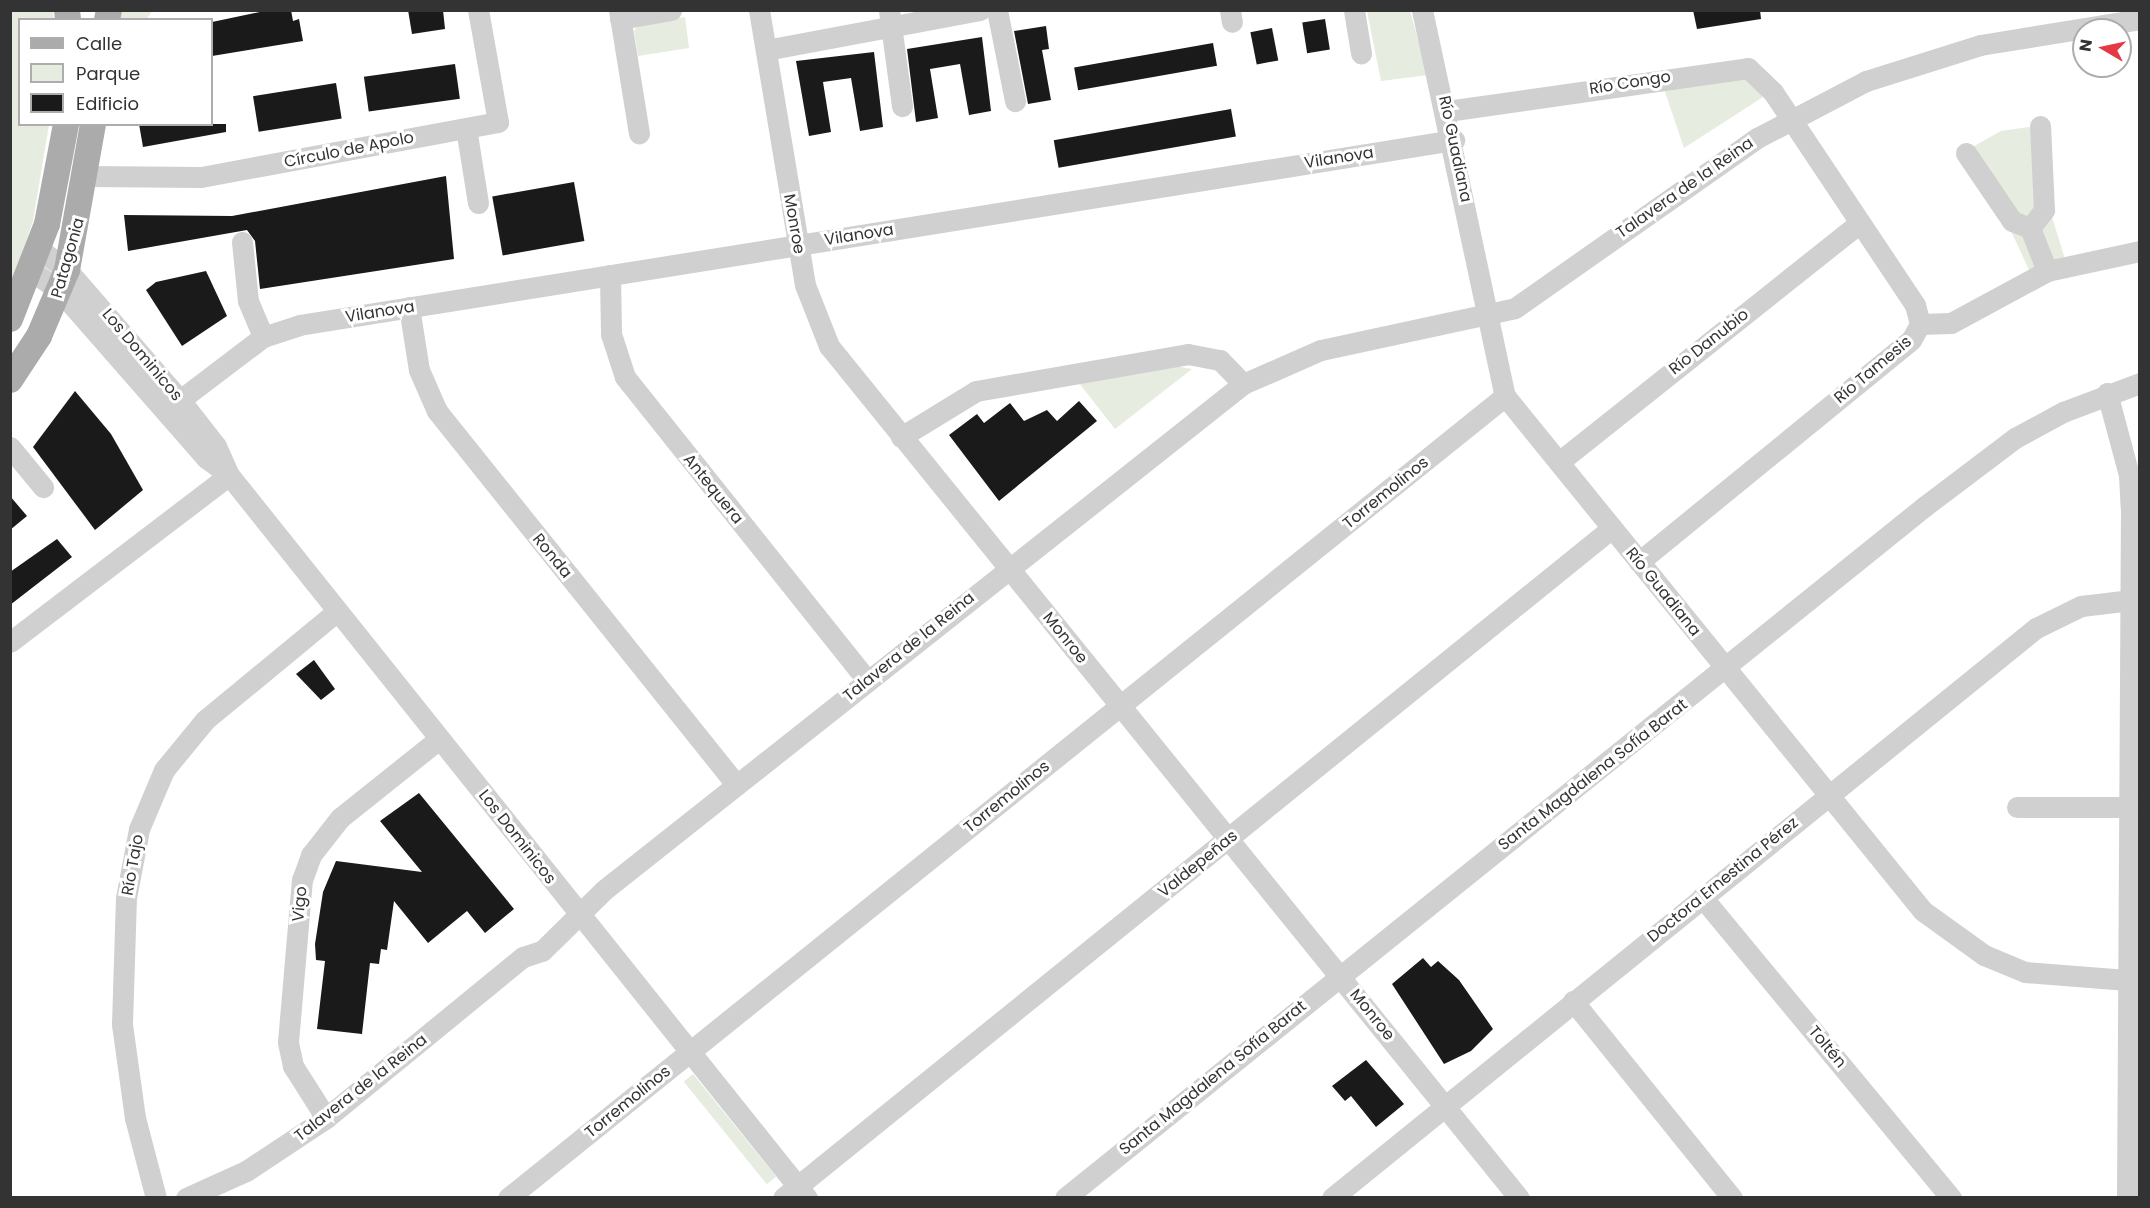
<!DOCTYPE html>
<meta charset="utf-8">
<style>
body{margin:0}
#map{position:relative;width:2150px;height:1208px;overflow:hidden;background:#fff;font-family:Poppins,sans-serif}
div>[style]{position:absolute}
.green>*{inset:0;background:#e6ecdf;transform-origin:0 0}
.building>*{inset:0;background:#1a1a1a;transform-origin:0 0}
.minor>*{height:21px;margin:-10.5px;padding:0 10.5px;transform-origin:10.5px;border-radius:10.5px;background:#d0d0d0}
.major>*{height:26px;margin:-13px;padding:0 13px;transform-origin:13px;border-radius:13px;background:#ababab}
span{translate:-50% -50%;white-space:nowrap;text-align:center;line-height:1.15;-webkit-text-stroke:6px #fff;paint-order:stroke}
.street-label{font-size:16px;color:#333}
.frame{position:absolute;inset:0;border:12px solid #333;pointer-events:none}
.legend{position:absolute;left:18px;top:18px;width:195px;height:108px;box-sizing:border-box;background:#fff;border:2px solid #adadad;margin:0;padding:8px 10px;list-style:none;font-size:18px;color:#333}
.legend li{display:flex;align-items:center;gap:12px;height:30px}
.legend b{width:30px;border:2px solid #adadad}
.north{position:absolute;left:2072px;top:18px;width:60px;height:60px;box-sizing:border-box;background:#fff;border:2px solid #adadad;border-radius:50%;rotate:279deg;font-size:16px;font-weight:700;line-height:24px;text-align:center;color:#333}
.north::after{content:'';display:block;margin:auto;width:21px;height:27px;background:#e63946;clip-path:polygon(50% 0,100% 100%,50% 72%,0 100%)}
</style>
<div id="map">
<div class="green">
<div style="clip-path:polygon(11px 11px,53px 11px,54px 19px,20px 20px,20px 124px,49px 125px,33px 221px,11px 286px)"></div>
<div style="clip-path:polygon(117px 11px,152px 11px,147px 19px,115px 20px)"></div>
<div style="clip-path:polygon(1367px 11px,1410px 11px,1428px 75px,1381px 81px)"></div>
<div style="clip-path:polygon(685px 17px,689px 48px,638px 56px,634px 31px,638px 25px)"></div>
<div style="clip-path:polygon(1740px 77px,1751px 79px,1763px 97px,1684px 148px,1664px 89px)"></div>
<div style="clip-path:polygon(2029px 127px,2034px 130px,2036px 213px,2023px 220px,1974px 146px,2001px 131px)"></div>
<div style="clip-path:polygon(2052px 217px,2065px 259px,2030px 272px,2011px 231px)"></div>
<div style="clip-path:polygon(1169px 365px,1192px 369px,1115px 429px,1079px 383px)"></div>
<div style="left:693px;top:1074px;width:132px;height:12px;rotate:51deg"></div>
</div>
<div class="building">
<div style="clip-path:polygon(269px 10px,291px 10px,293px 21px,299px 19px,303px 41px,212px 56px,212px 22px)"></div>
<div style="clip-path:polygon(408px 10px,443px 10px,445px 29px,412px 34px)"></div>
<div style="clip-path:polygon(1693px 10px,1760px 10px,1761px 19px,1697px 29px)"></div>
<div style="left:1325px;top:19px;width:31px;height:23px;rotate:81deg"></div>
<div style="clip-path:polygon(1046px 26px,1049px 49px,1042px 50px,1051px 100px,1028px 104px,1014px 31px)"></div>
<div style="left:1272px;top:28px;width:33px;height:22px;rotate:79deg"></div>
<div style="clip-path:polygon(982px 37px,991px 111px,969px 115px,960px 64px,930px 69px,938px 118px,916px 122px,907px 49px)"></div>
<div style="left:1213px;top:43px;width:23px;height:141px;rotate:80deg"></div>
<div style="clip-path:polygon(874px 52px,883px 127px,860px 131px,851px 78px,823px 82px,831px 132px,809px 136px,796px 61px)"></div>
<div style="left:455px;top:64px;width:35px;height:92px;rotate:82deg"></div>
<div style="left:336px;top:83px;width:36px;height:84px;rotate:81deg"></div>
<div style="left:1231px;top:109px;width:28px;height:180px;rotate:80deg"></div>
<div style="clip-path:polygon(139px 124px,226px 124px,226px 132px,143px 147px)"></div>
<div style="clip-path:polygon(446px 176px,454px 259px,260px 289px,255px 241px,247px 230px,128px 251px,124px 215px,232px 216px)"></div>
<div style="left:574px;top:182px;width:60px;height:83px;rotate:80deg"></div>
<div style="clip-path:polygon(206px 271px,227px 316px,182px 346px,146px 290px,156px 282px)"></div>
<div style="clip-path:polygon(75px 391px,111px 434px,143px 490px,95px 530px,33px 447px)"></div>
<div style="clip-path:polygon(1079px 401px,1097px 421px,999px 501px,949px 435px,977px 414px,984px 423px,1010px 403px,1024px 421px,1047px 410px,1057px 421px)"></div>
<div style="clip-path:polygon(10px 496px,27px 516px,10px 530px)"></div>
<div style="clip-path:polygon(57px 539px,72px 557px,10px 605px,10px 572px)"></div>
<div style="clip-path:polygon(314px 660px,335px 689px,321px 700px,296px 674px)"></div>
<div style="clip-path:polygon(419px 793px,514px 909px,485px 933px,467px 911px,428px 943px,394px 901px,387px 950px,381px 949px,379px 964px,370px 963px,362px 1034px,317px 1029px,325px 961px,316px 960px,315px 944px,323px 892px,336px 861px,422px 872px,380px 821px)"></div>
<div style="clip-path:polygon(1423px 958px,1431px 967px,1438px 961px,1459px 980px,1493px 1029px,1471px 1051px,1444px 1064px,1392px 984px)"></div>
<div style="clip-path:polygon(1366px 1060px,1404px 1104px,1376px 1127px,1351px 1096px,1345px 1101px,1332px 1086px)"></div>
</div>
<div class="minor">
<div style="left:619px;top:10px;width:125px;rotate:80.8deg"></div>
<div style="left:759px;top:10px;width:279px;rotate:80.5deg"></div>
<div style="left:805px;top:285px;width:66px;rotate:68.5deg"></div>
<div style="left:829px;top:346px;width:1096px;rotate:51deg"></div>
<div style="left:889px;top:10px;width:97px;rotate:82.3deg"></div>
<div style="left:997px;top:10px;width:93px;rotate:78.8deg"></div>
<div style="left:1230px;top:10px;width:12px;rotate:81deg"></div>
<div style="left:1354px;top:10px;width:44px;rotate:80.8deg"></div>
<div style="left:1422px;top:10px;width:395px;rotate:77.9deg"></div>
<div style="left:1505px;top:396px;width:663px;rotate:50.94deg"></div>
<div style="left:1923px;top:911px;width:75px;rotate:35.8deg"></div>
<div style="left:1984px;top:955px;width:44px;rotate:22.5deg"></div>
<div style="left:2025px;top:972px;width:115px;rotate:4.5deg"></div>
<div style="left:620px;top:19px;width:52px;rotate:-10deg"></div>
<div style="left:766px;top:50px;width:218px;rotate:-10.6deg"></div>
<div style="left:1447px;top:111px;width:304px;rotate:-8.1deg"></div>
<div style="left:1748px;top:68px;width:35px;rotate:44deg"></div>
<div style="left:1773px;top:92px;width:256px;rotate:56.3deg"></div>
<div style="left:1915px;top:305px;width:20px;rotate:75deg"></div>
<div style="left:1920px;top:324px;width:18px;rotate:119deg"></div>
<div style="left:1911px;top:340px;width:351px;rotate:140.8deg"></div>
<div style="left:466px;top:128px;width:76px;rotate:80.9deg"></div>
<div style="left:1966px;top:153px;width:82px;rotate:55.9deg"></div>
<div style="left:2012px;top:221px;width:19px;rotate:21deg"></div>
<div style="left:2030px;top:228px;width:23px;rotate:-52deg"></div>
<div style="left:2044px;top:210px;width:84px;rotate:-92.7deg"></div>
<div style="left:87px;top:176px;width:114px;rotate:0.5deg"></div>
<div style="left:201px;top:177px;width:302px;rotate:-10.5deg"></div>
<div style="left:498px;top:122px;width:114px;rotate:-100.1deg"></div>
<div style="left:2030px;top:228px;width:46px;rotate:68.4deg"></div>
<div style="left:242px;top:242px;width:59px;rotate:84.2deg"></div>
<div style="left:248px;top:301px;width:39px;rotate:67deg"></div>
<div style="left:39px;top:249px;width:35px;rotate:37deg"></div>
<div style="left:67px;top:270px;width:172px;rotate:49deg"></div>
<div style="left:180px;top:400px;width:58px;rotate:52deg"></div>
<div style="left:216px;top:446px;width:32px;rotate:66deg"></div>
<div style="left:229px;top:475px;width:926px;rotate:51.36deg"></div>
<div style="left:32px;top:271px;width:34px;rotate:36deg"></div>
<div style="left:60px;top:291px;width:222px;rotate:48.8deg"></div>
<div style="left:206px;top:458px;width:27px;rotate:36deg"></div>
<div style="left:610px;top:275px;width:59px;rotate:89deg"></div>
<div style="left:611px;top:334px;width:45px;rotate:72deg"></div>
<div style="left:625px;top:377px;width:389px;rotate:51.4deg"></div>
<div style="left:409px;top:307px;width:64px;rotate:81deg"></div>
<div style="left:419px;top:370px;width:45px;rotate:66.3deg"></div>
<div style="left:437px;top:411px;width:479px;rotate:51.3deg"></div>
<div style="left:1920px;top:324px;width:31px;rotate:-2deg"></div>
<div style="left:1951px;top:323px;width:109px;rotate:-28.4deg"></div>
<div style="left:2047px;top:271px;width:95px;rotate:-12.1deg"></div>
<div style="left:2107px;top:393px;width:85px;rotate:75deg"></div>
<div style="left:2129px;top:475px;width:33px;rotate:87deg"></div>
<div style="left:2131px;top:508px;width:690px;rotate:90.33deg"></div>
<div style="left:180px;top:400px;width:104px;rotate:-37.2deg"></div>
<div style="left:263px;top:337px;width:38px;rotate:-18deg"></div>
<div style="left:299px;top:325px;width:1170px;rotate:-9.1deg"></div>
<div style="left:901px;top:437px;width:88px;rotate:-31.5deg"></div>
<div style="left:976px;top:391px;width:215px;rotate:-9.9deg"></div>
<div style="left:1188px;top:354px;width:33px;rotate:11deg"></div>
<div style="left:1220px;top:360px;width:33px;rotate:46deg"></div>
<div style="left:10px;top:447px;width:52px;rotate:50.5deg"></div>
<div style="left:1559px;top:462px;width:384px;rotate:-38.5deg"></div>
<div style="left:10px;top:642px;width:275px;rotate:-37.3deg"></div>
<div style="left:2017px;top:807px;width:113px"></div>
<div style="left:1702px;top:897px;width:391px;rotate:50.4deg"></div>
<div style="left:1573px;top:1001px;width:253px;rotate:51.1deg"></div>
<div style="left:326px;top:1118px;width:62px;rotate:-122.4deg"></div>
<div style="left:293px;top:1066px;width:25px;rotate:-102deg"></div>
<div style="left:288px;top:1042px;width:163px;rotate:-85.1deg"></div>
<div style="left:302px;top:880px;width:27px;rotate:-70deg"></div>
<div style="left:311px;top:855px;width:47px;rotate:-51.9deg"></div>
<div style="left:340px;top:818px;width:127px;rotate:-38.6deg"></div>
<div style="left:156px;top:1198px;width:83px;rotate:-104.7deg"></div>
<div style="left:135px;top:1118px;width:95px;rotate:-97.9deg"></div>
<div style="left:122px;top:1024px;width:126px;rotate:-88.2deg"></div>
<div style="left:126px;top:898px;width:70px;rotate:-79.3deg"></div>
<div style="left:139px;top:829px;width:64px;rotate:-67deg"></div>
<div style="left:164px;top:770px;width:65px;rotate:-50.6deg"></div>
<div style="left:205px;top:720px;width:171px;rotate:-39.5deg"></div>
<div style="left:186px;top:1198px;width:66px;rotate:-24.2deg"></div>
<div style="left:246px;top:1171px;width:96px;rotate:-33.5deg"></div>
<div style="left:326px;top:1118px;width:254px;rotate:-39.3deg"></div>
<div style="left:523px;top:957px;width:20px;rotate:-18deg"></div>
<div style="left:542px;top:951px;width:87px;rotate:-44.5deg"></div>
<div style="left:604px;top:890px;width:815px;rotate:-38.37deg"></div>
<div style="left:1243px;top:384px;width:85px;rotate:-23.6deg"></div>
<div style="left:1321px;top:350px;width:198px;rotate:-12.2deg"></div>
<div style="left:1515px;top:308px;width:296px;rotate:-35.1deg"></div>
<div style="left:1757px;top:138px;width:123px;rotate:-27.6deg"></div>
<div style="left:1866px;top:81px;width:120px;rotate:-17.5deg"></div>
<div style="left:1980px;top:45px;width:162px;rotate:-9.2deg"></div>
<div style="left:508px;top:1198px;width:1280px;rotate:-38.81deg"></div>
<div style="left:783px;top:1198px;width:1066px;rotate:-38.95deg"></div>
<div style="left:1065px;top:1198px;width:1104px;rotate:-38.82deg"></div>
<div style="left:1925px;top:506px;width:113px;rotate:-37.1deg"></div>
<div style="left:2015px;top:438px;width:55px;rotate:-28.4deg"></div>
<div style="left:2063px;top:412px;width:82px;rotate:-20.6deg"></div>
<div style="left:1332px;top:1198px;width:906px;rotate:-39deg"></div>
<div style="left:2036px;top:628px;width:50px;rotate:-26.1deg"></div>
<div style="left:2081px;top:606px;width:51px;rotate:-6.7deg"></div>
</div>
<div class="major">
<div style="left:67px;top:10px;width:10px;rotate:84deg"></div>
<div style="left:107px;top:20px;width:10px;rotate:-79deg"></div>
<div style="left:10px;top:319px;width:102px;rotate:-68.7deg"></div>
<div style="left:47px;top:224px;width:102px;rotate:-79.2deg"></div>
<div style="left:10px;top:380px;width:53px;rotate:-56.6deg"></div>
<div style="left:39px;top:336px;width:72px;rotate:-67deg"></div>
<div style="left:67px;top:270px;width:148px;rotate:-79.9deg"></div>
</div>
<div class="street-label">
<span style="left:1630px;top:83px;rotate:-9deg">Río Congo</span>
<span style="left:1455px;top:149px;rotate:78deg">Río Guadiana</span>
<span style="left:349px;top:150px;rotate:-11deg">Círculo de Apolo</span>
<span style="left:1339px;top:158px;rotate:-9deg">Vilanova</span>
<span style="left:1685px;top:188px;rotate:-35deg">Talavera de la Reina</span>
<span style="left:794px;top:224px;rotate:80deg">Monroe</span>
<span style="left:859px;top:235px;rotate:-9deg">Vilanova</span>
<span style="left:68px;top:258px;rotate:-74deg">Patagonia</span>
<span style="left:380px;top:312px;rotate:-9deg">Vilanova</span>
<span style="left:1709px;top:342px;rotate:-38deg">Río Danubio</span>
<span style="left:142px;top:355px;rotate:50deg">Los Dominicos</span>
<span style="left:1873px;top:370px;rotate:-40deg">Río Tamesis</span>
<span style="left:713px;top:489px;rotate:51deg">Antequera</span>
<span style="left:1386px;top:493px;rotate:-39deg">Torremolinos</span>
<span style="left:552px;top:556px;rotate:51deg">Ronda</span>
<span style="left:1663px;top:592px;rotate:51deg">Río Guadiana</span>
<span style="left:1065px;top:638px;rotate:51deg">Monroe</span>
<span style="left:909px;top:647px;rotate:-39deg">Talavera de la Reina</span>
<span style="left:1593px;top:775px;rotate:-38deg">Santa Magdalena Sofía Barat</span>
<span style="left:1007px;top:797px;rotate:-39deg">Torremolinos</span>
<span style="left:517px;top:837px;rotate:52deg">Los Dominicos</span>
<span style="left:1198px;top:864px;rotate:-39deg">Valdepeñas</span>
<span style="left:133px;top:865px;rotate:-80deg">Río Tajo</span>
<span style="left:1723px;top:880px;rotate:-39deg">Doctora Ernestina Pérez</span>
<span style="left:300px;top:904px;rotate:-84deg">Vigo</span>
<span style="left:1372px;top:1015px;rotate:51deg">Monroe</span>
<span style="left:1827px;top:1047px;rotate:50deg">Toltén</span>
<span style="left:1213px;top:1078px;rotate:-39deg">Santa Magdalena Sofía Barat</span>
<span style="left:361px;top:1088px;rotate:-38deg">Talavera de la Reina</span>
<span style="left:628px;top:1102px;rotate:-39deg">Torremolinos</span>
</div>
<div class="frame"></div>
<ul class="legend">
<li><b style="height:8px;background:#ababab"></b>Calle</li>
<li><b style="height:16px;background:#e6ecdf"></b>Parque</li>
<li><b style="height:16px;background:#1a1a1a"></b>Edificio</li>
</ul>
<div class="north">N</div>
</div>
